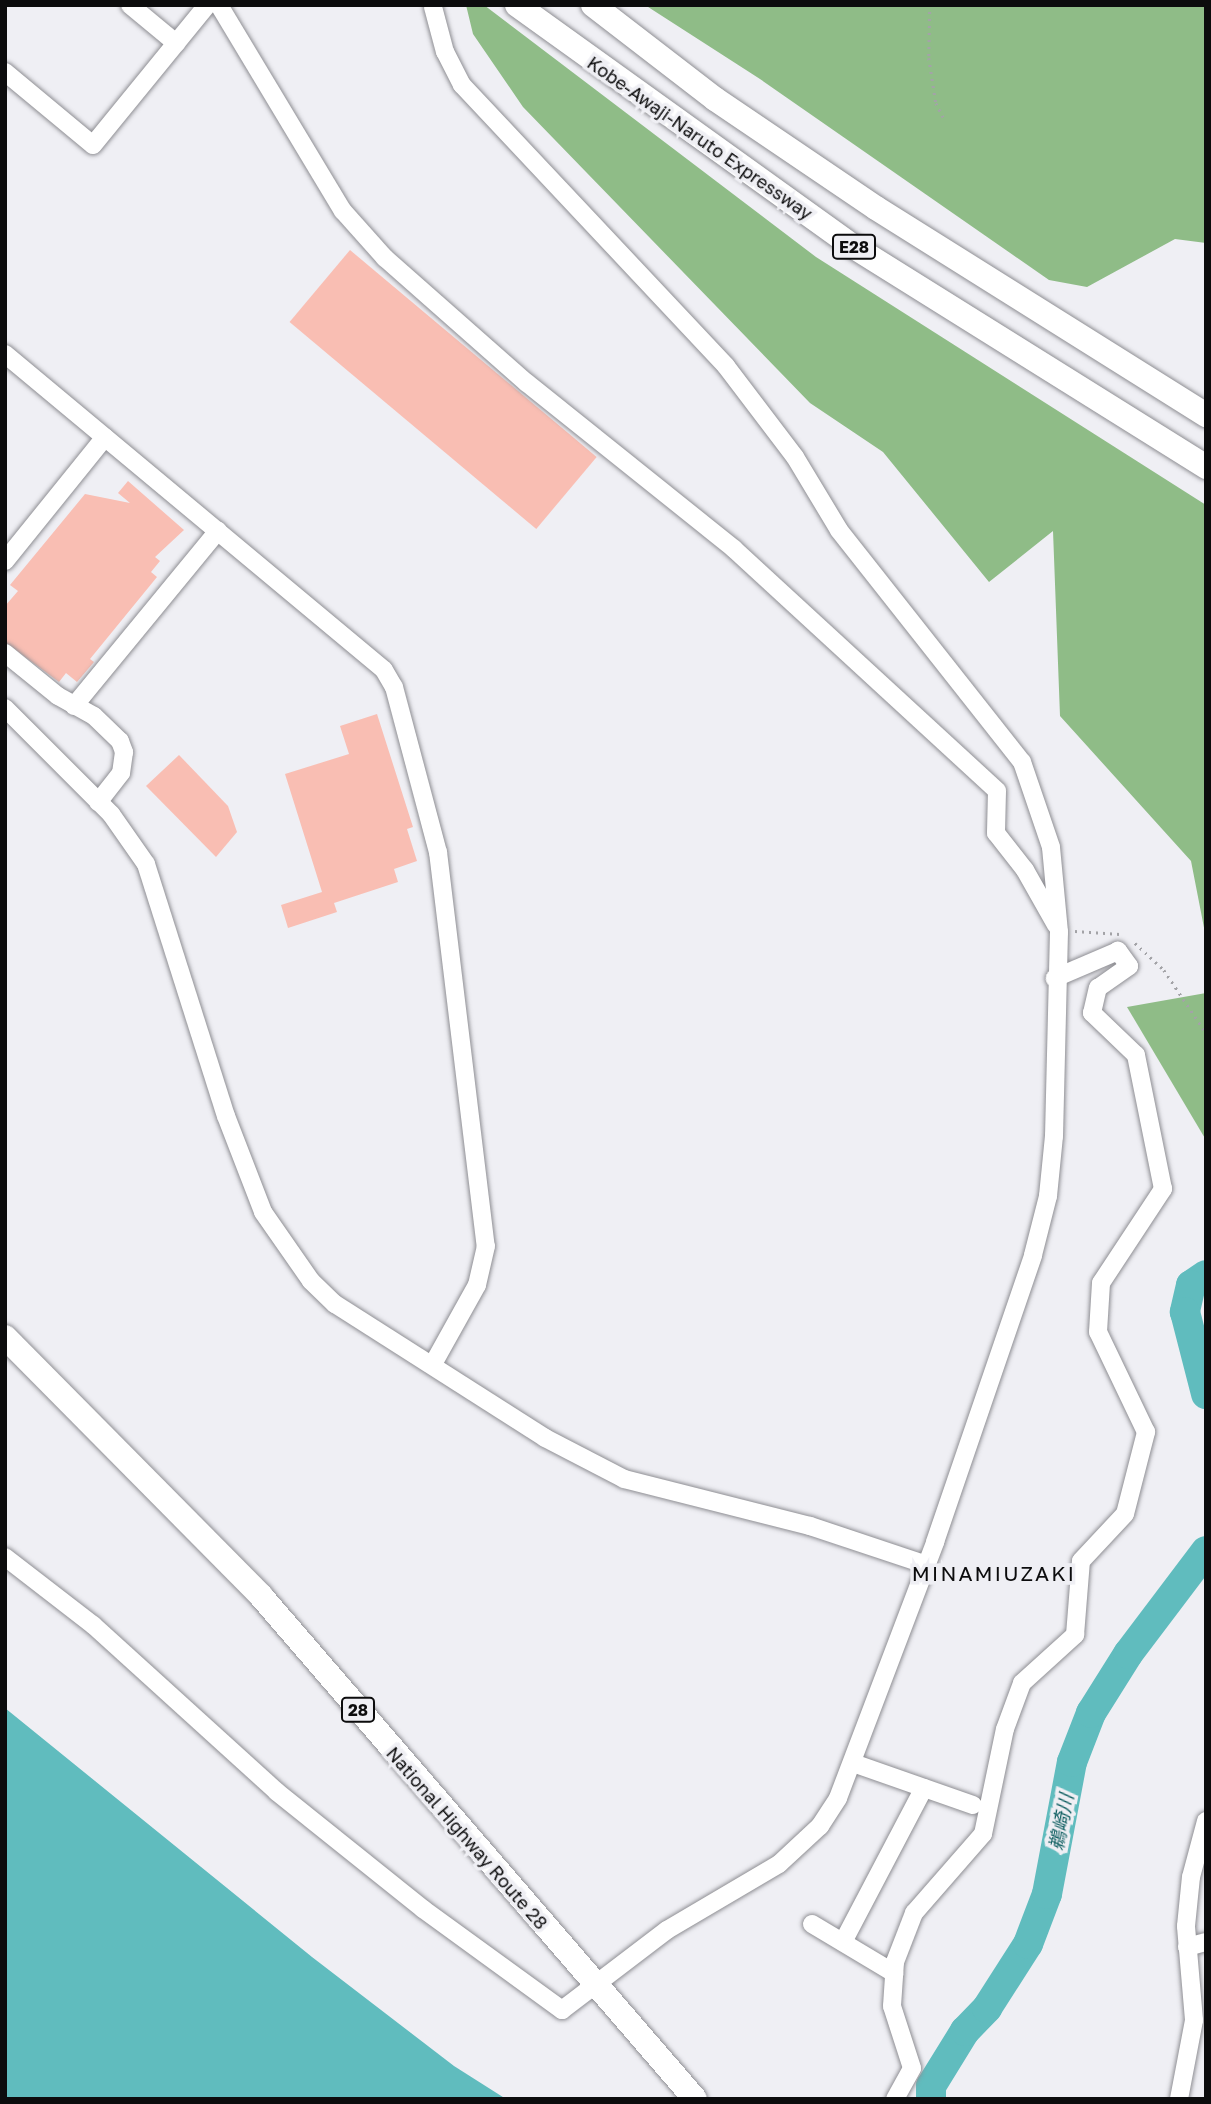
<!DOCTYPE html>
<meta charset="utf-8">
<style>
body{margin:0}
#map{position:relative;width:1211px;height:2104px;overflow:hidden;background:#efeff4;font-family:"Golos Text","Noto Sans JP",sans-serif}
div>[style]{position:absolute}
.forest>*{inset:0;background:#8fbc87}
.water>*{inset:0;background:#60bcbe}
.river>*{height:30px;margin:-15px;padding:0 15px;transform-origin:15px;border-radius:15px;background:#60bcbe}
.building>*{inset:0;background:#f9beb3;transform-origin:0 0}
.path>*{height:2.5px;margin-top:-1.25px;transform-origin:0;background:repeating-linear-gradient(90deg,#a3a3a7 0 2px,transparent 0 7px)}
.roads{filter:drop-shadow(0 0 2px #8e8e93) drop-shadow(0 0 2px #8e8e93)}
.minor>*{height:18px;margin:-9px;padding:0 9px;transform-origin:9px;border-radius:9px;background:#fff}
.highway>*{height:24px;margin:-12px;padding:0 12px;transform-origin:12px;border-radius:12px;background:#fff}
span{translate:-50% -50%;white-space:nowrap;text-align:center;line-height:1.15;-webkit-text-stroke:7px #efeff4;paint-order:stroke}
.shield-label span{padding:2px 5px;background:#efeff4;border:2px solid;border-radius:5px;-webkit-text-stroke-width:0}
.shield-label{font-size:16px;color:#0c0c0d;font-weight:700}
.street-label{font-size:18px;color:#0c0c0d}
.water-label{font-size:19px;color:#0e5e60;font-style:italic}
.quarter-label{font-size:21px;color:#0c0c0d;letter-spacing:2px}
.frame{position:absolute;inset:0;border:7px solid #0c0c0d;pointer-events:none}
</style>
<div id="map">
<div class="forest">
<div style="clip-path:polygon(466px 5px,484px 5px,816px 257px,1206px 505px,1206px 938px,1191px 861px,1060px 716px,1053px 531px,989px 582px,883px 452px,810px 403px,523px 107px,473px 34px)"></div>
<div style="clip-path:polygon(645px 5px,1206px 5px,1206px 243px,1175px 239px,1087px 287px,1049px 280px,760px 79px)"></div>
<div style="clip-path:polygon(1206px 993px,1206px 1140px,1127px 1007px)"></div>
</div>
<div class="water">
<div style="clip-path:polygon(5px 1708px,312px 1957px,454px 2066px,506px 2099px,5px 2099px)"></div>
</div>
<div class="river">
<div style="left:1206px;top:1275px;width:18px;rotate:146deg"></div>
<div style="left:1191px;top:1285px;width:28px;rotate:103deg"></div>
<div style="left:1185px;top:1312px;width:85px;rotate:75.6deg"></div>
<div style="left:931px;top:2099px;width:13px;rotate:-90deg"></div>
<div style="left:931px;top:2086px;width:65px;rotate:-58.3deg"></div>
<div style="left:965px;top:2031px;width:32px;rotate:-46deg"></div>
<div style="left:987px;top:2008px;width:76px;rotate:-57.4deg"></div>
<div style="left:1028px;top:1944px;width:53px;rotate:-69.2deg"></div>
<div style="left:1047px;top:1894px;width:134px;rotate:-79.3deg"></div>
<div style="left:1072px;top:1762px;width:53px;rotate:-68.8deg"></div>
<div style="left:1091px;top:1713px;width:70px;rotate:-57.9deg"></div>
<div style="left:1128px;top:1654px;width:129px;rotate:-52.9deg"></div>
</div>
<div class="building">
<div style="left:350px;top:250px;width:322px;height:94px;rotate:40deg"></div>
<div style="clip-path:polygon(128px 481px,184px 530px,155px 557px,160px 561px,151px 572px,157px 577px,90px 659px,94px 662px,77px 682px,66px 673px,59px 682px,5px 642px,5px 606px,18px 591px,10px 585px,85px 494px,130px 503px,118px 493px)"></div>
<div style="clip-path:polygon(377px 714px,413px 827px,407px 829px,417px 861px,394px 869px,398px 882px,334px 903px,337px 912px,288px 928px,281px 905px,322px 892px,285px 774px,349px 754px,340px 726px)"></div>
<div style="clip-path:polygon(179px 755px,228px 806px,237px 832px,216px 857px,146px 786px)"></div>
</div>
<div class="path">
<div style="left:930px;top:5px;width:53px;rotate:91.1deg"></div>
<div style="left:929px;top:58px;width:46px;rotate:81.2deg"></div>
<div style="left:936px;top:103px;width:16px;rotate:63deg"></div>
<div style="left:1075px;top:931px;width:45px;rotate:3.8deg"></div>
<div style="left:1135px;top:943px;width:40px;rotate:43deg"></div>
<div style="left:1164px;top:970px;width:76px;rotate:56.3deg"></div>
</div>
<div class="roads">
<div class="minor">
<div style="left:130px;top:5px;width:60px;rotate:39.6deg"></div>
<div style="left:219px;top:5px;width:240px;rotate:59deg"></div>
<div style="left:343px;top:211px;width:63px;rotate:48.2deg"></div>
<div style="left:385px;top:258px;width:189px;rotate:41.4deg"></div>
<div style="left:527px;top:383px;width:265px;rotate:38.7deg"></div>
<div style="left:734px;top:549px;width:357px;rotate:42.6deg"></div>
<div style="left:997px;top:791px;width:42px;rotate:91.4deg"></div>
<div style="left:996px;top:833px;width:47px;rotate:51.9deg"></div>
<div style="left:1025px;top:870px;width:63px;rotate:60.6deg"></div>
<div style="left:5px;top:72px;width:114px;rotate:39.7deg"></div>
<div style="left:93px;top:145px;width:181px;rotate:-50.8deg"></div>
<div style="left:5px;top:354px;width:493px;rotate:39.8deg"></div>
<div style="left:384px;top:670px;width:20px;rotate:60deg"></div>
<div style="left:394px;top:687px;width:171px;rotate:75.1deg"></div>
<div style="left:438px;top:852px;width:397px;rotate:83.1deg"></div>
<div style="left:486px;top:1246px;width:40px;rotate:103deg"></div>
<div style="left:477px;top:1285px;width:90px;rotate:119.1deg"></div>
<div style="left:5px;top:561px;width:159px;rotate:-51.1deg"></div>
<div style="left:5px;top:653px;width:68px;rotate:39.1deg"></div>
<div style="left:58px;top:696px;width:41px;rotate:29.1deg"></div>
<div style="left:94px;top:716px;width:36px;rotate:44deg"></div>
<div style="left:120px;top:741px;width:12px;rotate:70deg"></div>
<div style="left:124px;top:752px;width:21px;rotate:98deg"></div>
<div style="left:121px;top:773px;width:37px;rotate:128deg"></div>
<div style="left:74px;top:706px;width:227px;rotate:-50.6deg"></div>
<div style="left:5px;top:708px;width:150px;rotate:45deg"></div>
<div style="left:111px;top:814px;width:61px;rotate:55deg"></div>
<div style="left:146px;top:864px;width:264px;rotate:72.4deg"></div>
<div style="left:226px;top:1116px;width:103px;rotate:68.9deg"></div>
<div style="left:263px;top:1212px;width:84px;rotate:55.2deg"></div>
<div style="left:311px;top:1281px;width:33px;rotate:44deg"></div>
<div style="left:335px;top:1304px;width:249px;rotate:32.5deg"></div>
<div style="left:545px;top:1438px;width:89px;rotate:27.4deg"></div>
<div style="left:624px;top:1479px;width:192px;rotate:14.2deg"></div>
<div style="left:810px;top:1526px;width:123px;rotate:18.4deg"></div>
<div style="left:5px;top:1557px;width:111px;rotate:37.7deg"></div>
<div style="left:93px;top:1625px;width:248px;rotate:42.2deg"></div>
<div style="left:277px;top:1792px;width:187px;rotate:38.7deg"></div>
<div style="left:423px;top:1909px;width:172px;rotate:36deg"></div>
<div style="left:562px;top:2010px;width:132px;rotate:-37.3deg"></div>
<div style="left:667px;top:1930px;width:130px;rotate:-30.5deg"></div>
<div style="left:779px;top:1864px;width:56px;rotate:-42.8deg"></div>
<div style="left:820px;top:1826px;width:33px;rotate:-57deg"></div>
<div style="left:838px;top:1798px;width:274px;rotate:-69.2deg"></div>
<div style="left:935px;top:1542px;width:303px;rotate:-71.1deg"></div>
<div style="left:1033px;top:1255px;width:61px;rotate:-75.7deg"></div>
<div style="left:1048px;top:1196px;width:60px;rotate:-84.3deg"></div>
<div style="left:1054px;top:1136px;width:204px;rotate:-88.6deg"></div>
<div style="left:1059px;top:932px;width:85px;rotate:-95.4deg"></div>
<div style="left:1051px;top:847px;width:90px;rotate:-108.8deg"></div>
<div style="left:1022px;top:762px;width:295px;rotate:-128.3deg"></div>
<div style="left:839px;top:530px;width:85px;rotate:-121.1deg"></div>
<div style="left:795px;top:457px;width:114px;rotate:-127.2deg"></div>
<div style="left:726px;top:366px;width:386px;rotate:-133.2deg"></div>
<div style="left:462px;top:85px;width:37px;rotate:-117deg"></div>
<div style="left:445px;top:52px;width:47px;rotate:-104.9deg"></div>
<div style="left:853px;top:1763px;width:127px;rotate:19.3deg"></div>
<div style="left:812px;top:1924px;width:96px;rotate:30.9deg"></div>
<div style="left:843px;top:1942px;width:174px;rotate:-62.3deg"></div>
<div style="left:1187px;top:1947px;width:20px;rotate:-15deg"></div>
<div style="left:895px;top:2099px;width:35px;rotate:-61deg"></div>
<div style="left:912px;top:2068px;width:65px;rotate:-107.9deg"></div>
<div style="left:892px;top:2006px;width:44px;rotate:-86.1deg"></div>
<div style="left:895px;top:1962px;width:53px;rotate:-68.8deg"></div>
<div style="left:914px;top:1913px;width:105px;rotate:-48.9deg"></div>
<div style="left:983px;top:1834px;width:107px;rotate:-78.2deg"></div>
<div style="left:1005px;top:1729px;width:49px;rotate:-69.7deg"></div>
<div style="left:1022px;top:1683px;width:72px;rotate:-42.2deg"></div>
<div style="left:1075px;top:1635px;width:74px;rotate:-85.4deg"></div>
<div style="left:1081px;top:1561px;width:64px;rotate:-46.9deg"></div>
<div style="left:1125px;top:1514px;width:85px;rotate:-75.6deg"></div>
<div style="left:1146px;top:1432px;width:111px;rotate:-115.6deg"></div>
<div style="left:1098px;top:1332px;width:49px;rotate:-86.5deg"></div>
<div style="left:1101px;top:1283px;width:113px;rotate:-56.6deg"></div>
<div style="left:1163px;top:1189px;width:137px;rotate:-101.4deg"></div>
<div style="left:1136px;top:1055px;width:61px;rotate:-136.3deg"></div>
<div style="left:1092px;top:1013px;width:26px;rotate:-77deg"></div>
<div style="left:1098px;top:988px;width:38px;rotate:-35deg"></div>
<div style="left:1129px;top:966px;width:19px;rotate:-126deg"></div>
<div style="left:1118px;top:951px;width:69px;rotate:156.8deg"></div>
<div style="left:1179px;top:2099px;width:80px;rotate:-79.2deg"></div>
<div style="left:1194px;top:2020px;width:94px;rotate:-94.9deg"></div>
<div style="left:1186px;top:1926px;width:49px;rotate:-84.2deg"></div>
<div style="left:1191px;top:1877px;width:58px;rotate:-75deg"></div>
</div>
<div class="highway">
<div style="left:517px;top:5px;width:411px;rotate:35.7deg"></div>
<div style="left:851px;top:245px;width:419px;rotate:32deg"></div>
<div style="left:593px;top:5px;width:154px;rotate:37.6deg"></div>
<div style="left:715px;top:99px;width:194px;rotate:34.1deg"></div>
<div style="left:876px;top:208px;width:390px;rotate:32.1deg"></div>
<div style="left:5px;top:1337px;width:364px;rotate:45.3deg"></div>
<div style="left:261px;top:1596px;width:664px;rotate:49.21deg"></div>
</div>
</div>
<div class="shield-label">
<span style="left:854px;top:247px">E28</span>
<span style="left:358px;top:1710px">28</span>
</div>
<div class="street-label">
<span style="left:700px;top:138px;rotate:35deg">Kobe-Awaji-Naruto Expressway</span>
<span style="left:467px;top:1838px;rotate:49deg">National Highway Route 28</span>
</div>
<div class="water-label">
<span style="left:1061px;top:1822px;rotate:-79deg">鵜崎川</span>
</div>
<div class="quarter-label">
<span style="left:994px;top:1573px">MINAMIUZAKI</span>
</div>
<div class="frame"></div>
</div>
